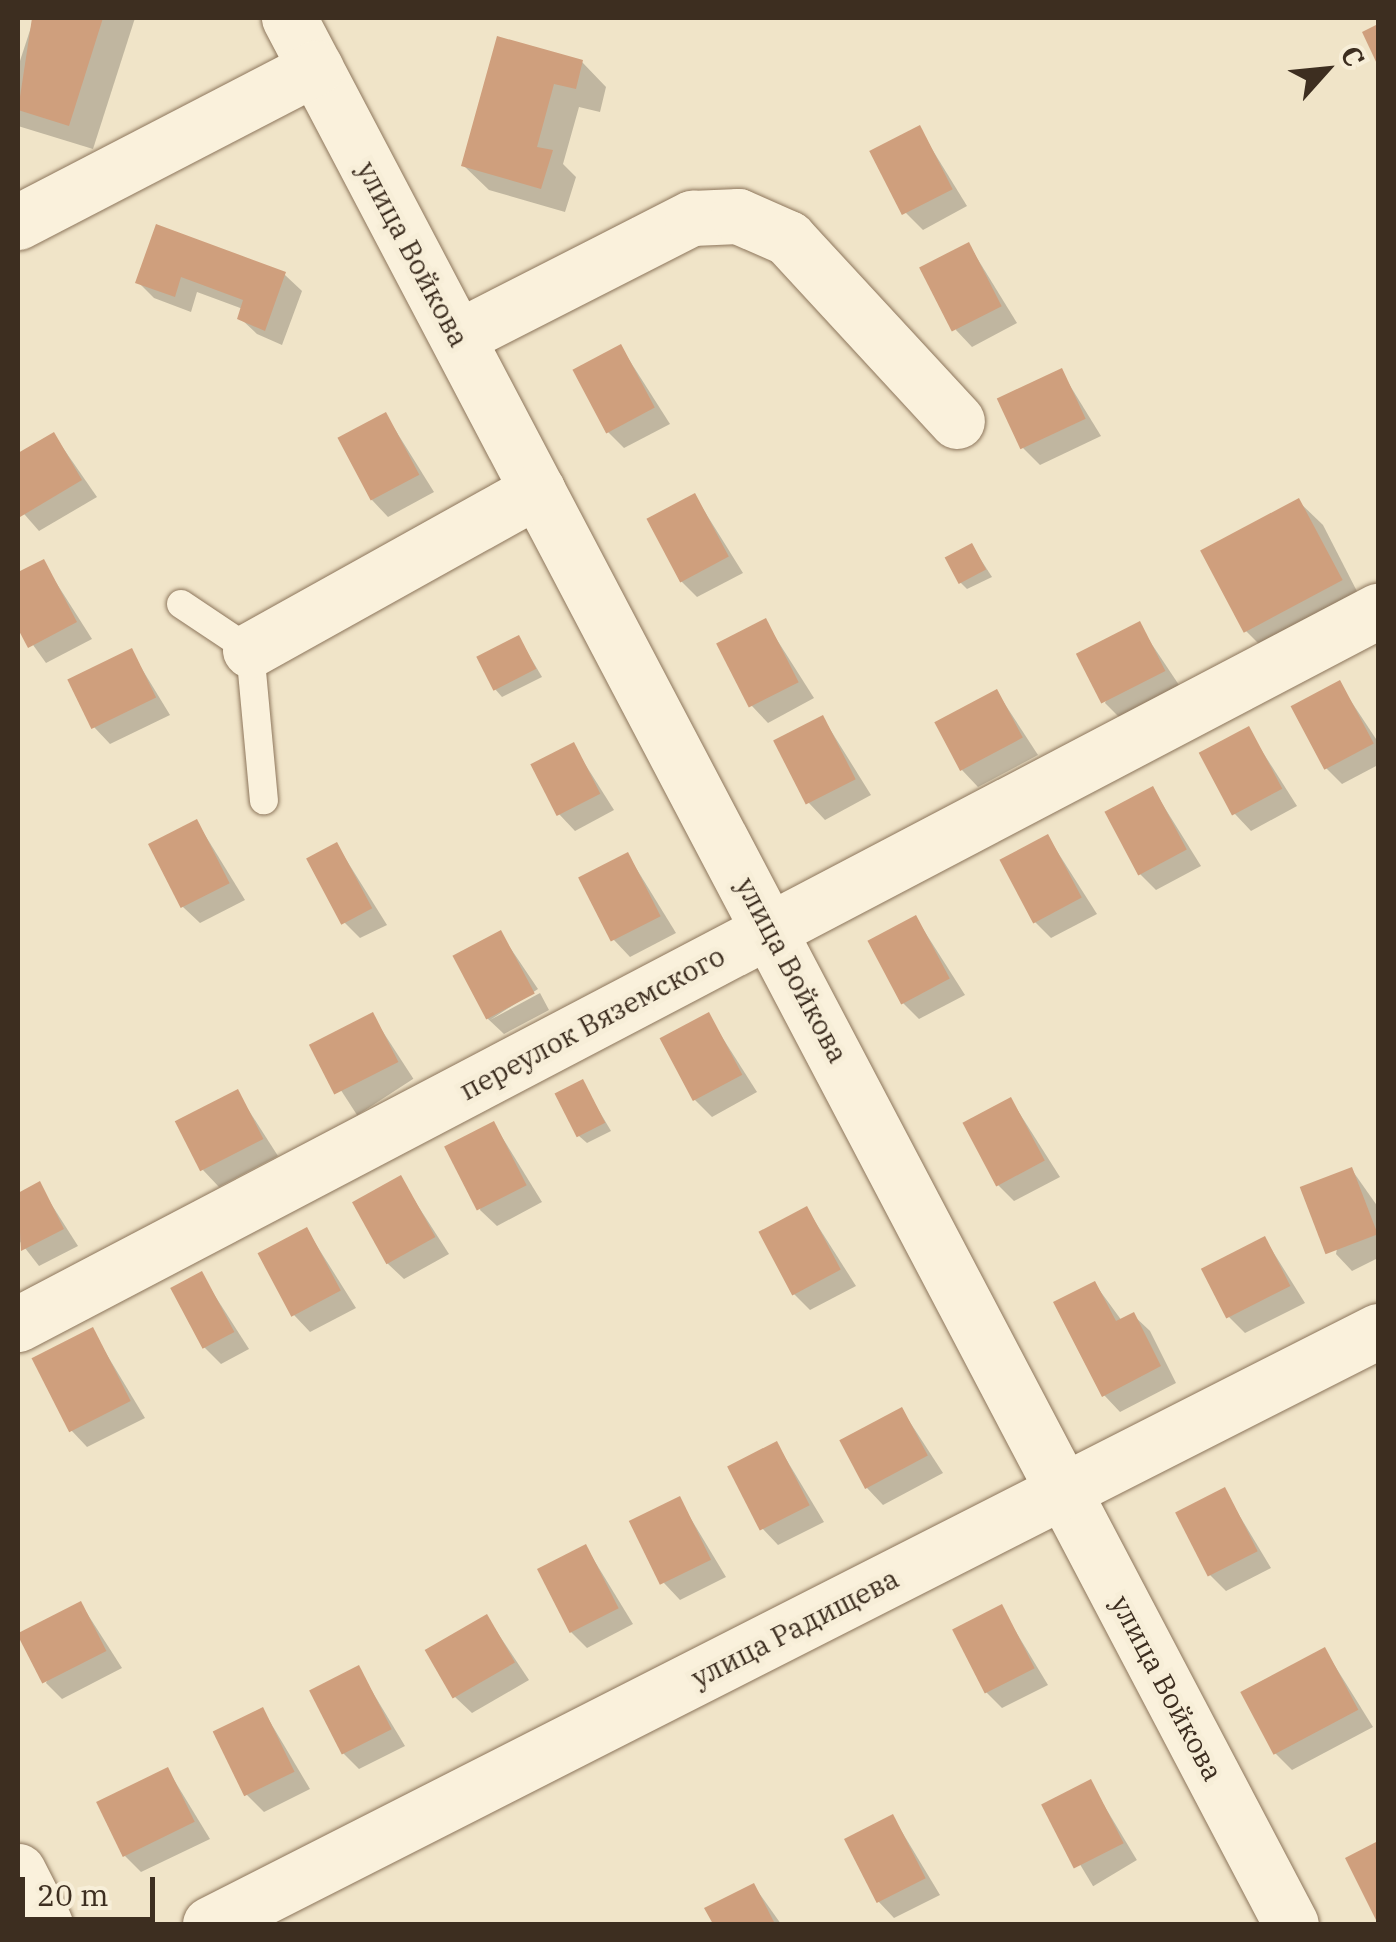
<!DOCTYPE html>
<meta charset="utf-8">
<style>
body{margin:0}
#map{position:relative;width:1396px;height:1942px;overflow:hidden;background:#f0e4c8;font-family:"IBM Plex Serif",serif}
div>[style]{position:absolute}
.shadow>*{inset:0;background:#0003;transform-origin:0 0}
.building>*{inset:0;background:#cf9f7d;transform-origin:0 0}
.roads{filter:drop-shadow(0 0 2px #8d765c) drop-shadow(0 0 2px #8d765c)}
.lane>*{height:28px;margin:-14px;padding:0 14px;transform-origin:14px;border-radius:14px;background:#faf1dc}
.street>*{height:55px;margin:-27.5px;padding:0 27.5px;transform-origin:27.5px;border-radius:27.5px;background:#faf1dc}
span{translate:-50% -50%;white-space:nowrap;text-align:center;line-height:1.15;-webkit-text-stroke:10px #f7eed8;paint-order:stroke}
.street-label{font-size:28px;color:#3d2e20}
.frame{position:absolute;inset:0;border:20px solid #3d2e20;pointer-events:none}
.north{position:absolute;left:1276px;top:20px;width:100px;height:100px;-webkit-text-stroke:8px #f7eed8;paint-order:stroke;rotate:63deg;font-size:28px;font-weight:700;line-height:40px;text-align:center;color:#3d2e20}
.north::after{content:'';display:block;margin:auto;width:35px;height:45px;background:#3d2e20;clip-path:polygon(50% 0,100% 100%,50% 72%,0 100%)}
.scale{position:absolute;left:20px;top:1877px;width:135px;height:45px;box-sizing:border-box;border:5px solid #3d2e20;border-top:0;padding-left:12px;font-size:30px;line-height:35px;white-space:nowrap;color:#3d2e20;-webkit-text-stroke:8px #f7eed8;paint-order:stroke}
</style>
<div id="map">
<div class="shadow">
<div style="clip-path:polygon(34px 18px,135px 18px,93px 149px,18px 126px,18px 67px)"></div>
<div style="clip-path:polygon(499px 39px,582px 62px,606px 87px,600px 112px,579px 107px,563px 164px,576px 177px,565px 212px,489px 190px,464px 166px)"></div>
<div style="clip-path:polygon(919px 128px,967px 206px,923px 230px,906px 213px)"></div>
<div style="clip-path:polygon(158px 227px,285px 275px,302px 291px,282px 345px,257px 334px,240px 318px,243px 309px,197px 292px,191px 312px,154px 298px,138px 282px)"></div>
<div style="clip-path:polygon(969px 245px,1017px 323px,972px 347px,956px 330px)"></div>
<div style="clip-path:polygon(621px 347px,670px 424px,624px 448px,608px 432px)"></div>
<div style="clip-path:polygon(1061px 371px,1101px 436px,1040px 465px,1023px 448px)"></div>
<div style="clip-path:polygon(386px 415px,434px 492px,388px 517px,372px 500px)"></div>
<div style="clip-path:polygon(54px 435px,97px 497px,39px 531px,18px 507px,18px 456px)"></div>
<div style="clip-path:polygon(695px 496px,743px 573px,697px 597px,681px 581px)"></div>
<div style="clip-path:polygon(1298px 501px,1323px 525px,1364px 605px,1269px 654px,1245px 630px,1203px 550px)"></div>
<div style="clip-path:polygon(972px 546px,992px 577px,967px 589px,960px 582px)"></div>
<div style="clip-path:polygon(43px 562px,92px 639px,46px 663px,18px 624px,18px 575px)"></div>
<div style="clip-path:polygon(765px 621px,814px 698px,768px 723px,752px 706px)"></div>
<div style="clip-path:polygon(1139px 625px,1181px 688px,1121px 719px,1105px 703px)"></div>
<div style="clip-path:polygon(519px 638px,542px 677px,502px 697px,495px 689px)"></div>
<div style="clip-path:polygon(131px 651px,170px 715px,110px 744px,94px 727px)"></div>
<div style="clip-path:polygon(1339px 683px,1378px 742px,1378px 765px,1342px 784px,1326px 768px)"></div>
<div style="clip-path:polygon(997px 692px,1038px 755px,978px 787px,962px 770px)"></div>
<div style="clip-path:polygon(823px 718px,871px 795px,825px 820px,809px 803px)"></div>
<div style="clip-path:polygon(1248px 729px,1297px 806px,1251px 831px,1235px 814px)"></div>
<div style="clip-path:polygon(573px 745px,614px 810px,575px 831px,559px 814px)"></div>
<div style="clip-path:polygon(1153px 789px,1201px 866px,1156px 890px,1140px 874px)"></div>
<div style="clip-path:polygon(197px 822px,245px 900px,200px 923px,183px 907px)"></div>
<div style="clip-path:polygon(1048px 837px,1097px 914px,1051px 938px,1035px 922px)"></div>
<div style="clip-path:polygon(337px 845px,387px 925px,360px 938px,344px 922px)"></div>
<div style="clip-path:polygon(628px 855px,676px 933px,630px 957px,614px 940px)"></div>
<div style="clip-path:polygon(916px 918px,965px 995px,919px 1019px,903px 1003px)"></div>
<div style="clip-path:polygon(501px 934px,538px 989px,490px 1020px,540px 993px,549px 1010px,504px 1034px,487px 1018px)"></div>
<div style="left:372px;top:1015px;width:76px;height:67px;rotate:57deg"></div>
<div style="clip-path:polygon(708px 1015px,757px 1092px,712px 1117px,695px 1100px)"></div>
<div style="clip-path:polygon(582px 1082px,611px 1131px,587px 1143px,579px 1136px)"></div>
<div style="clip-path:polygon(237px 1092px,278px 1156px,219px 1187px,203px 1170px)"></div>
<div style="clip-path:polygon(1011px 1100px,1060px 1177px,1014px 1201px,998px 1185px)"></div>
<div style="clip-path:polygon(494px 1124px,542px 1202px,497px 1226px,480px 1210px)"></div>
<div style="clip-path:polygon(1352px 1170px,1378px 1207px,1378px 1258px,1352px 1271px,1336px 1254px)"></div>
<div style="clip-path:polygon(400px 1178px,449px 1254px,404px 1279px,387px 1263px)"></div>
<div style="clip-path:polygon(39px 1185px,78px 1246px,39px 1266px,18px 1239px,18px 1196px)"></div>
<div style="clip-path:polygon(807px 1209px,856px 1286px,810px 1310px,794px 1294px)"></div>
<div style="clip-path:polygon(307px 1230px,356px 1308px,310px 1332px,294px 1315px)"></div>
<div style="clip-path:polygon(1265px 1239px,1305px 1303px,1245px 1333px,1229px 1317px)"></div>
<div style="clip-path:polygon(201px 1274px,249px 1349px,221px 1364px,204px 1347px)"></div>
<div style="clip-path:polygon(1095px 1284px,1122px 1321px,1133px 1315px,1150px 1331px,1176px 1383px,1120px 1412px,1104px 1395px)"></div>
<div style="clip-path:polygon(92px 1330px,145px 1418px,87px 1447px,71px 1430px)"></div>
<div style="clip-path:polygon(902px 1410px,943px 1473px,883px 1505px,867px 1488px)"></div>
<div style="clip-path:polygon(777px 1444px,824px 1522px,778px 1545px,762px 1528px)"></div>
<div style="clip-path:polygon(1224px 1490px,1271px 1568px,1226px 1591px,1209px 1574px)"></div>
<div style="clip-path:polygon(679px 1499px,726px 1577px,680px 1600px,664px 1583px)"></div>
<div style="clip-path:polygon(586px 1547px,633px 1624px,587px 1648px,570px 1631px)"></div>
<div style="clip-path:polygon(81px 1604px,122px 1668px,62px 1699px,46px 1683px)"></div>
<div style="clip-path:polygon(1001px 1607px,1048px 1685px,1002px 1708px,986px 1692px)"></div>
<div style="clip-path:polygon(487px 1617px,529px 1680px,472px 1713px,455px 1697px)"></div>
<div style="clip-path:polygon(1325px 1650px,1373px 1727px,1292px 1770px,1275px 1753px)"></div>
<div style="clip-path:polygon(358px 1668px,405px 1746px,359px 1769px,343px 1753px)"></div>
<div style="clip-path:polygon(263px 1710px,310px 1789px,264px 1812px,247px 1795px)"></div>
<div style="clip-path:polygon(168px 1770px,210px 1839px,141px 1872px,125px 1856px)"></div>
<div style="left:1090px;top:1782px;width:91px;height:51px;rotate:59deg"></div>
<div style="clip-path:polygon(893px 1817px,940px 1895px,894px 1918px,878px 1901px)"></div>
<div style="clip-path:polygon(754px 1886px,781px 1924px,715px 1924px,708px 1909px)"></div>
</div>
<div class="building">
<div style="clip-path:polygon(32px 18px,103px 18px,69px 126px,18px 110px)"></div>
<div style="clip-path:polygon(1378px 24px,1378px 66px,1362px 32px)"></div>
<div style="clip-path:polygon(497px 36px,583px 60px,576px 89px,554px 84px,537px 147px,553px 150px,541px 189px,461px 166px)"></div>
<div style="left:920px;top:125px;width:72px;height:57px;rotate:63deg"></div>
<div style="clip-path:polygon(156px 224px,286px 272px,265px 331px,237px 319px,243px 300px,181px 277px,175px 297px,135px 283px)"></div>
<div style="left:969px;top:242px;width:72px;height:56px;rotate:63deg"></div>
<div style="left:621px;top:344px;width:72px;height:55px;rotate:62deg"></div>
<div style="left:1062px;top:368px;width:56px;height:72px;rotate:65deg"></div>
<div style="left:386px;top:412px;width:71px;height:55px;rotate:62deg"></div>
<div style="clip-path:polygon(54px 432px,82px 480px,20px 517px,18px 453px)"></div>
<div style="left:695px;top:493px;width:72px;height:55px;rotate:62deg"></div>
<div style="left:1299px;top:498px;width:93px;height:112px;rotate:62deg"></div>
<div style="left:972px;top:543px;width:30px;height:31px;rotate:62deg"></div>
<div style="clip-path:polygon(44px 559px,77px 622px,28px 648px,18px 629px,18px 572px)"></div>
<div style="left:766px;top:618px;width:72px;height:56px;rotate:63deg"></div>
<div style="left:1140px;top:621px;width:56px;height:72px;rotate:63deg"></div>
<div style="left:519px;top:635px;width:38px;height:48px;rotate:63deg"></div>
<div style="left:132px;top:648px;width:55px;height:72px;rotate:64deg"></div>
<div style="left:1340px;top:680px;width:72px;height:56px;rotate:62deg"></div>
<div style="left:997px;top:689px;width:55px;height:71px;rotate:62deg"></div>
<div style="left:823px;top:715px;width:72px;height:56px;rotate:63deg"></div>
<div style="left:1249px;top:726px;width:71px;height:57px;rotate:62deg"></div>
<div style="left:574px;top:742px;width:58px;height:49px;rotate:63deg"></div>
<div style="left:1153px;top:786px;width:72px;height:55px;rotate:62deg"></div>
<div style="left:197px;top:819px;width:72px;height:55px;rotate:63deg"></div>
<div style="left:1048px;top:834px;width:72px;height:55px;rotate:62deg"></div>
<div style="left:337px;top:842px;width:75px;height:35px;rotate:62deg"></div>
<div style="left:628px;top:852px;width:72px;height:56px;rotate:63deg"></div>
<div style="left:916px;top:915px;width:72px;height:55px;rotate:62deg"></div>
<div style="left:501px;top:930px;width:72px;height:55px;rotate:62deg"></div>
<div style="left:373px;top:1012px;width:56px;height:72px;rotate:63deg"></div>
<div style="left:709px;top:1012px;width:71px;height:56px;rotate:62deg"></div>
<div style="left:583px;top:1079px;width:49px;height:32px;rotate:63deg"></div>
<div style="left:238px;top:1089px;width:56px;height:71px;rotate:63deg"></div>
<div style="left:1011px;top:1097px;width:72px;height:55px;rotate:62deg"></div>
<div style="left:494px;top:1121px;width:72px;height:56px;rotate:63deg"></div>
<div style="left:1352px;top:1167px;width:72px;height:56px;rotate:69deg"></div>
<div style="left:401px;top:1175px;width:71px;height:56px;rotate:61deg"></div>
<div style="clip-path:polygon(40px 1181px,64px 1229px,21px 1251px,18px 1193px)"></div>
<div style="left:807px;top:1206px;width:72px;height:55px;rotate:62deg"></div>
<div style="left:307px;top:1227px;width:72px;height:56px;rotate:62deg"></div>
<div style="left:1265px;top:1236px;width:56px;height:72px;rotate:63deg"></div>
<div style="left:202px;top:1271px;width:69px;height:36px;rotate:62deg"></div>
<div style="clip-path:polygon(1095px 1281px,1116px 1321px,1134px 1312px,1161px 1366px,1102px 1397px,1053px 1302px)"></div>
<div style="left:93px;top:1327px;width:83px;height:69px;rotate:63deg"></div>
<div style="left:902px;top:1407px;width:55px;height:71px;rotate:62deg"></div>
<div style="left:777px;top:1441px;width:72px;height:56px;rotate:63deg"></div>
<div style="left:1225px;top:1487px;width:72px;height:56px;rotate:63deg"></div>
<div style="left:680px;top:1496px;width:71px;height:57px;rotate:64deg"></div>
<div style="left:586px;top:1544px;width:72px;height:55px;rotate:63deg"></div>
<div style="left:81px;top:1601px;width:56px;height:72px;rotate:63deg"></div>
<div style="left:1002px;top:1604px;width:72px;height:56px;rotate:63deg"></div>
<div style="left:487px;top:1614px;width:56px;height:72px;rotate:60deg"></div>
<div style="left:1325px;top:1647px;width:71px;height:96px;rotate:62deg"></div>
<div style="left:359px;top:1665px;width:72px;height:56px;rotate:63deg"></div>
<div style="left:263px;top:1707px;width:72px;height:56px;rotate:64deg"></div>
<div style="left:168px;top:1767px;width:61px;height:80px;rotate:64deg"></div>
<div style="left:1091px;top:1779px;width:72px;height:56px;rotate:63deg"></div>
<div style="left:893px;top:1814px;width:72px;height:55px;rotate:63deg"></div>
<div style="clip-path:polygon(1378px 1841px,1378px 1924px,1345px 1858px)"></div>
<div style="clip-path:polygon(754px 1883px,775px 1924px,713px 1924px,704px 1908px)"></div>
</div>
<div class="roads">
<div class="lane">
<div style="left:181px;top:604px;width:83px;rotate:33.7deg"></div>
<div style="left:250px;top:650px;width:151px;rotate:84.7deg"></div>
</div>
<div class="street">
<div style="left:289px;top:18px;width:2153px;rotate:62.27deg"></div>
<div style="left:18px;top:222px;width:335px;rotate:-27.4deg"></div>
<div style="left:458px;top:337px;width:263px;rotate:-27deg"></div>
<div style="left:692px;top:218px;width:46px;rotate:-2.5deg"></div>
<div style="left:738px;top:216px;width:55px;rotate:23.7deg"></div>
<div style="left:788px;top:238px;width:249px;rotate:47.3deg"></div>
<div style="left:250px;top:650px;width:329px;rotate:-29.1deg"></div>
<div style="left:18px;top:1324px;width:1536px;rotate:-27.67deg"></div>
<div style="left:18px;top:1871px;width:59px;rotate:63deg"></div>
<div style="left:210px;top:1924px;width:1310px;rotate:-26.92deg"></div>
</div>
</div>
<div class="street-label">
<span style="left:413px;top:254px;rotate:62deg">улица Войкова</span>
<span style="left:792px;top:970px;rotate:62deg">улица Войкова</span>
<span style="left:592px;top:1023px;rotate:-28deg">переулок Вяземского</span>
<span style="left:795px;top:1628px;rotate:-27deg">улица Радищева</span>
<span style="left:1167px;top:1688px;rotate:62deg">улица Войкова</span>
</div>
<div class="frame"></div>
<div class="north">С</div>
<div class="scale">20 m</div>
</div>
